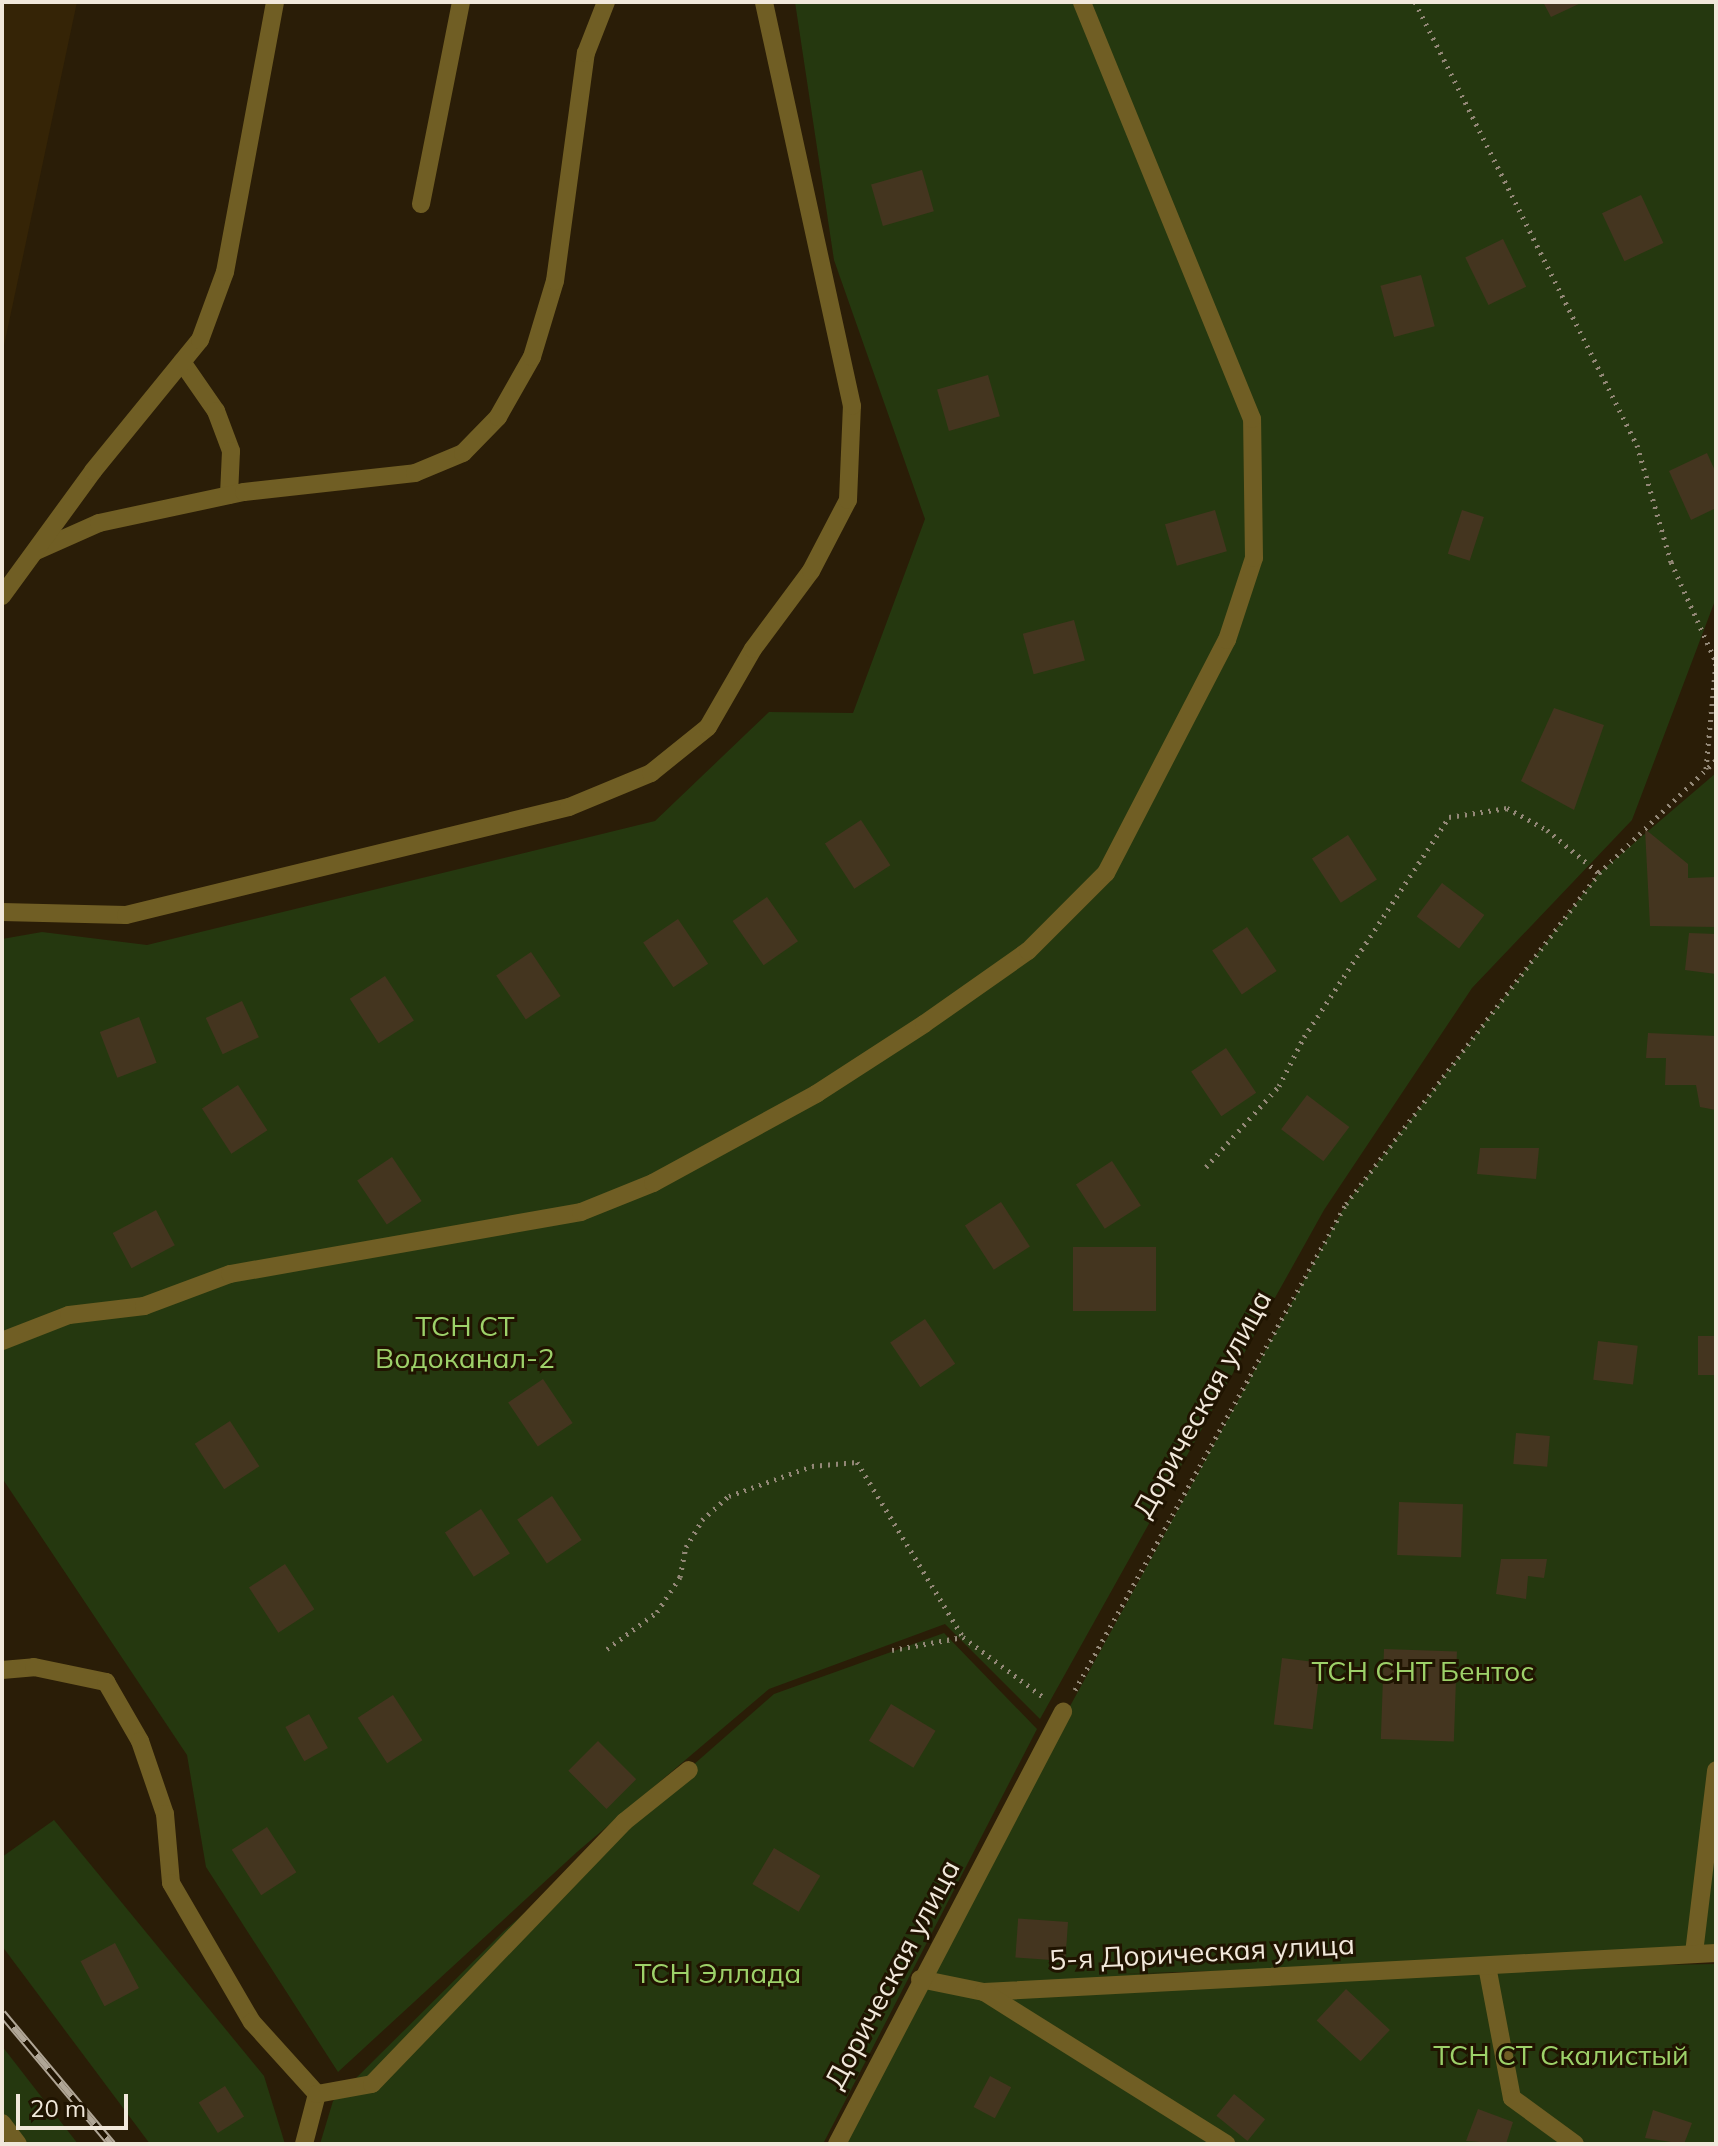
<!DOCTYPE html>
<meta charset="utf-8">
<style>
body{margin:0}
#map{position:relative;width:1718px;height:2146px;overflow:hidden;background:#2a1d07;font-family:Mulish,sans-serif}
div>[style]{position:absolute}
.built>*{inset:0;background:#352406}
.green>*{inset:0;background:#25380f}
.building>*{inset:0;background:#44351f;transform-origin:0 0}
.path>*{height:5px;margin-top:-2.5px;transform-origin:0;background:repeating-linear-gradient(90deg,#938877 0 2px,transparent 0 8px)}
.lane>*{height:18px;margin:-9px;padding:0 9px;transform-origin:9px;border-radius:9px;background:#705e24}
.rail>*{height:9px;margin-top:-4.5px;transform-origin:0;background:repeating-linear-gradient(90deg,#201401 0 18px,#b0a696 0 36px);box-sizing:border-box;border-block:2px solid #b0a696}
span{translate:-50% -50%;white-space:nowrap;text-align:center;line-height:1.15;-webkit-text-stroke:6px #201401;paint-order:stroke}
.park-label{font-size:28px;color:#9dd169}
.street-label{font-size:28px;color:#f1e8db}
.frame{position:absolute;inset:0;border:4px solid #f1e8db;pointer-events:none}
.scale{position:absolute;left:16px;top:2094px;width:112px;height:36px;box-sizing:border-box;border:4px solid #f1e8db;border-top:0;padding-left:10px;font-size:24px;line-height:28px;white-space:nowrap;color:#f1e8db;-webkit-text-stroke:6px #201401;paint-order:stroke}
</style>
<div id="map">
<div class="built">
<div style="clip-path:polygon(2px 2px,77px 2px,2px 355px)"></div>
</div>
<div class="green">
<div style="clip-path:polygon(795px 2px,1716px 2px,1716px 598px,1632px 820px,1472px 988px,1324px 1210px,1040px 1719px,945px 1624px,769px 1689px,577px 1852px,338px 2072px,206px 1867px,187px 1755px,2px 1478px,2px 939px,42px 932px,147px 945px,655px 821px,769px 712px,853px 713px,925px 519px,834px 260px)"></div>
<div style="clip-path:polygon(1716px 773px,1716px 1956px,1115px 1974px,1716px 1964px,1716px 2144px,846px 2144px,920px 1979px,1346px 1204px,1599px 873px)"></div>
<div style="clip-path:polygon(944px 1633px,1037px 1729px,823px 2144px,320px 2144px,333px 2101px,504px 1931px,774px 1694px)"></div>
<div style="clip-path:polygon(54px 1820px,264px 2076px,285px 2144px,150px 2144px,2px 1946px,2px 1857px)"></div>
<div style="clip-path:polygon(2px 2046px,78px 2144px,2px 2144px)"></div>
</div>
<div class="building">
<div style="clip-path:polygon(1543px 2px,1583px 2px,1551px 17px)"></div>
<div style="left:922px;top:170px;width:43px;height:53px;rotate:74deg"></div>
<div style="left:1641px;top:195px;width:53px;height:43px;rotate:65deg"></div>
<div style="left:1503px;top:239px;width:53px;height:42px;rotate:64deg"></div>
<div style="left:1421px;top:275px;width:53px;height:42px;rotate:75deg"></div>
<div style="left:988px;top:375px;width:43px;height:53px;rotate:74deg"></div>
<div style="clip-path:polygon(1707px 453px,1716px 473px,1716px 508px,1691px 520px,1669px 471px)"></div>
<div style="left:1215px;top:510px;width:43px;height:52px;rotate:74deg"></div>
<div style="left:1462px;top:510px;width:23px;height:46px;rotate:18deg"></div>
<div style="left:1074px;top:620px;width:42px;height:53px;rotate:75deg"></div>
<div style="clip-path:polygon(1554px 708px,1604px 725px,1574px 810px,1521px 781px)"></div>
<div style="left:861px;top:820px;width:54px;height:43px;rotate:57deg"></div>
<div style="clip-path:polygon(1645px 829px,1688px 864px,1688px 878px,1716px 877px,1716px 927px,1650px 926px)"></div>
<div style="left:1348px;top:835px;width:53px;height:43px;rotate:57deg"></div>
<div style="left:1442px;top:883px;width:53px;height:42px;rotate:37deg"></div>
<div style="left:767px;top:897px;width:54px;height:42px;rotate:55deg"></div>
<div style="left:678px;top:919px;width:54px;height:42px;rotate:56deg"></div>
<div style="left:1247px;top:927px;width:53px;height:42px;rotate:56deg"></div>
<div style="clip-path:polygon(1689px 933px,1716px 934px,1716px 974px,1685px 970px)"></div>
<div style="left:531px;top:952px;width:53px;height:42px;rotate:56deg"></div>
<div style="left:385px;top:976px;width:53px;height:42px;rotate:57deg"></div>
<div style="left:242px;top:1001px;width:40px;height:40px;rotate:65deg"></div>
<div style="left:139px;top:1017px;width:49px;height:42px;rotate:69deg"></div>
<div style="clip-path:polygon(1648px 1033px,1716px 1036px,1716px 1110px,1700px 1107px,1696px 1085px,1665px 1085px,1666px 1058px,1646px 1058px)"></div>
<div style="left:1226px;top:1048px;width:54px;height:42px;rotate:56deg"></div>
<div style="left:238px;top:1085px;width:54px;height:43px;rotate:57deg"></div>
<div style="left:1307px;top:1095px;width:53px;height:43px;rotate:37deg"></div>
<div style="clip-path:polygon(1480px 1148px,1539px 1148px,1536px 1179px,1477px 1174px)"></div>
<div style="left:392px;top:1157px;width:53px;height:42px;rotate:56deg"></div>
<div style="left:1112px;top:1161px;width:53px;height:43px;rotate:57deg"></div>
<div style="left:1001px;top:1202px;width:53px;height:43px;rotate:57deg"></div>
<div style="left:156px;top:1210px;width:40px;height:49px;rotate:62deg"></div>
<div style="left:1073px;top:1247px;width:83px;height:64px"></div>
<div style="left:925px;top:1319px;width:54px;height:42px;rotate:56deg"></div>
<div style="left:1698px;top:1336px;width:18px;height:39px"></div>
<div style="left:1598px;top:1341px;width:40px;height:39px;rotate:7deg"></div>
<div style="left:543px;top:1379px;width:53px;height:42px;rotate:56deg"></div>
<div style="left:230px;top:1421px;width:54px;height:42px;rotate:57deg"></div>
<div style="left:1516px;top:1433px;width:34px;height:31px;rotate:5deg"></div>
<div style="left:552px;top:1496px;width:53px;height:42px;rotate:56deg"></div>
<div style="left:1399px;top:1502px;width:64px;height:53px;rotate:2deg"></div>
<div style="left:481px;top:1509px;width:53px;height:43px;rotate:57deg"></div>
<div style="clip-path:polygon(1501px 1559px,1547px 1559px,1544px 1578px,1528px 1576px,1526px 1599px,1496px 1594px)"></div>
<div style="left:285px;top:1564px;width:54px;height:43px;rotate:57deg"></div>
<div style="left:1384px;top:1649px;width:73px;height:90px;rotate:2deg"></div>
<div style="left:1282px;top:1658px;width:39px;height:67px;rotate:7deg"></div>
<div style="left:393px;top:1695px;width:54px;height:42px;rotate:57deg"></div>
<div style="left:891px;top:1704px;width:52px;height:43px;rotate:31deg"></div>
<div style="left:309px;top:1714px;width:39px;height:27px;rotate:61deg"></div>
<div style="left:598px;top:1741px;width:54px;height:42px;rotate:45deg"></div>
<div style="left:267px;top:1827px;width:54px;height:42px;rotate:57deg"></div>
<div style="left:774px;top:1848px;width:54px;height:42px;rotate:31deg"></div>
<div style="left:1068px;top:1922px;width:39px;height:50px;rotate:94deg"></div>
<div style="left:115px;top:1943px;width:51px;height:39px;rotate:62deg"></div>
<div style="left:1346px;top:1989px;width:60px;height:43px;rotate:43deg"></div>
<div style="left:990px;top:2076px;width:24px;height:35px;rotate:28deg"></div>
<div style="left:225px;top:2086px;width:36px;height:31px;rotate:58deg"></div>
<div style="left:1234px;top:2094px;width:40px;height:28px;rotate:39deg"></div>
<div style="clip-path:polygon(1478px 2109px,1513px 2122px,1506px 2144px,1466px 2141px)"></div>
<div style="clip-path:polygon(1653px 2110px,1692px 2123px,1684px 2144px,1645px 2138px)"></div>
</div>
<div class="path">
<div style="left:1415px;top:2px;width:496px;rotate:63.4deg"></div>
<div style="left:1637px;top:445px;width:122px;rotate:73.8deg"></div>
<div style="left:1671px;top:562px;width:110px;rotate:65.8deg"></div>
<div style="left:1706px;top:769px;width:108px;rotate:-84.7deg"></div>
<div style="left:1206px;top:1167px;width:109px;rotate:-48deg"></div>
<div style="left:1279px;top:1086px;width:55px;rotate:-63deg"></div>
<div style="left:1304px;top:1037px;width:263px;rotate:-56.6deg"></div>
<div style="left:1449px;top:817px;width:59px;rotate:-8.8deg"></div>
<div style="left:1507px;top:808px;width:46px;rotate:28.8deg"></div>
<div style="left:1547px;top:830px;width:67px;rotate:39.6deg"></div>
<div style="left:607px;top:1649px;width:62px;rotate:-36.5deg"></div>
<div style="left:657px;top:1612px;width:42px;rotate:-56.7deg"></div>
<div style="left:680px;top:1577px;width:31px;rotate:-79deg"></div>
<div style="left:686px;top:1547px;width:31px;rotate:-59deg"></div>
<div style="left:702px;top:1520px;width:36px;rotate:-42deg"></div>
<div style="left:729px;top:1496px;width:88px;rotate:-19.9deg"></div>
<div style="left:812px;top:1466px;width:45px;rotate:-5.1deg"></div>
<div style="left:857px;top:1462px;width:205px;rotate:58.8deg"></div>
<div style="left:892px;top:1650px;width:72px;rotate:-10.4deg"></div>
<div style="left:963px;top:1637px;width:99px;rotate:36.8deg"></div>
<div style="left:1075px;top:1690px;width:556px;rotate:-60.86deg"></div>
<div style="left:1346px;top:1204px;width:417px;rotate:-52.6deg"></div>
<div style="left:1599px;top:873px;width:163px;rotate:-44deg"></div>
</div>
<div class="lane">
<div style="left:421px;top:204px;width:206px;rotate:-78.8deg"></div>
<div style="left:182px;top:362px;width:60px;rotate:55.2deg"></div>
<div style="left:216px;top:411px;width:43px;rotate:69.4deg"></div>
<div style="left:231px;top:451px;width:44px;rotate:92.6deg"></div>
<div style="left:36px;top:551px;width:69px;rotate:-24deg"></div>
<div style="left:99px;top:523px;width:148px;rotate:-12.1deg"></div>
<div style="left:244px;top:492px;width:172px;rotate:-6.3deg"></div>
<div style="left:415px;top:473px;width:52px;rotate:-22.6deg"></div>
<div style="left:463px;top:453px;width:50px;rotate:-45.8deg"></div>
<div style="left:498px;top:417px;width:69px;rotate:-60.5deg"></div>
<div style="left:532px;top:357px;width:79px;rotate:-73.2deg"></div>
<div style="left:555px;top:281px;width:230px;rotate:-82.3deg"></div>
<div style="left:586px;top:53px;width:55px;rotate:-68.6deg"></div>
<div style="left:2px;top:596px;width:155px;rotate:-53.9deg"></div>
<div style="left:93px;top:471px;width:169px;rotate:-50.8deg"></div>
<div style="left:200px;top:340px;width:72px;rotate:-69.8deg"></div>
<div style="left:225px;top:272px;width:275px;rotate:-79.5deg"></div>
<div style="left:2px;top:912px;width:124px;rotate:1.4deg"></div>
<div style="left:126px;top:915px;width:456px;rotate:-13.7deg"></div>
<div style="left:569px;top:807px;width:89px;rotate:-22.5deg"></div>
<div style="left:651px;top:773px;width:73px;rotate:-38.9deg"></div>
<div style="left:708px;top:727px;width:90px;rotate:-60deg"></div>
<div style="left:753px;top:649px;width:97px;rotate:-53.4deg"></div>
<div style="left:811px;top:571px;width:80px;rotate:-62.5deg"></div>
<div style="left:848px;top:500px;width:94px;rotate:-87.6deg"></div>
<div style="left:852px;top:406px;width:413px;rotate:-102.3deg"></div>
<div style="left:2px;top:1341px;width:72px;rotate:-21.2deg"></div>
<div style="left:69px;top:1315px;width:76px;rotate:-6.8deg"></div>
<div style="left:144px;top:1306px;width:92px;rotate:-20.4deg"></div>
<div style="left:230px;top:1274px;width:356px;rotate:-10deg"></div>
<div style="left:581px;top:1212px;width:78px;rotate:-21.9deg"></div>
<div style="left:653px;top:1183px;width:186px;rotate:-28.6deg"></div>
<div style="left:816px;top:1094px;width:129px;rotate:-32.9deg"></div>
<div style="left:924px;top:1024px;width:127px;rotate:-35.1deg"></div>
<div style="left:1028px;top:951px;width:110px;rotate:-45deg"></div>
<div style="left:1106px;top:873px;width:263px;rotate:-62.6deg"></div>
<div style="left:1227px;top:640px;width:86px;rotate:-71.8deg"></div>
<div style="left:1254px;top:558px;width:139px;rotate:-90.8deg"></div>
<div style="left:1252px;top:419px;width:450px;rotate:-112.2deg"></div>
<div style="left:2px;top:1670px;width:32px;rotate:-5deg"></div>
<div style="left:34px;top:1667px;width:74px;rotate:11.8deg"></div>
<div style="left:106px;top:1682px;width:68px;rotate:60deg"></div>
<div style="left:140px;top:1741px;width:77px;rotate:71.1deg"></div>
<div style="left:165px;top:1814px;width:69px;rotate:85deg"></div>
<div style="left:171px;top:1883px;width:161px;rotate:59.8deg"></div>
<div style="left:252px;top:2022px;width:97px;rotate:47.9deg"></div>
<div style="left:317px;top:2094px;width:52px;rotate:104.6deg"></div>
<div style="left:1694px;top:1953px;width:184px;rotate:-83.1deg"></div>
<div style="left:1487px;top:1966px;width:134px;rotate:79.3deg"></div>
<div style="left:1512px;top:2098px;width:78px;rotate:36.1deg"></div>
<div style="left:920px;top:1979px;width:65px;rotate:11.5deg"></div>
<div style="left:984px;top:1992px;width:733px;rotate:-3.05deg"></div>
<div style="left:984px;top:1992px;width:286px;rotate:32.1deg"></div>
<div style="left:317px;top:2094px;width:56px;rotate:-10.3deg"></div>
<div style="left:372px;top:2084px;width:364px;rotate:-46.1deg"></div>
<div style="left:624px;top:1822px;width:83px;rotate:-38.7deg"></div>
<div style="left:2px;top:2123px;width:26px;rotate:53deg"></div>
<div style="left:837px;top:2144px;width:488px;rotate:-62.4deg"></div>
</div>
<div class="rail">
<div style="left:2px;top:2013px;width:171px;rotate:50deg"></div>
</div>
<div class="park-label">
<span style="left:465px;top:1342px">ТСН СТ<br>Водоканал-2</span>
<span style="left:1423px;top:1671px">ТСН СНТ Бентос</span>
<span style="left:718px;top:1973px">ТСН Эллада</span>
<span style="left:1561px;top:2055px">ТСН СТ Скалистый</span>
</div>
<div class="street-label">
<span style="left:1202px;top:1404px;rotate:-61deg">Дорическая улица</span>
<span style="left:1202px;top:1952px;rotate:-3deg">5-я Дорическая улица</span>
<span style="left:892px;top:1974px;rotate:-62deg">Дорическая улица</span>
</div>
<div class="frame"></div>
<div class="scale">20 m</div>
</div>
